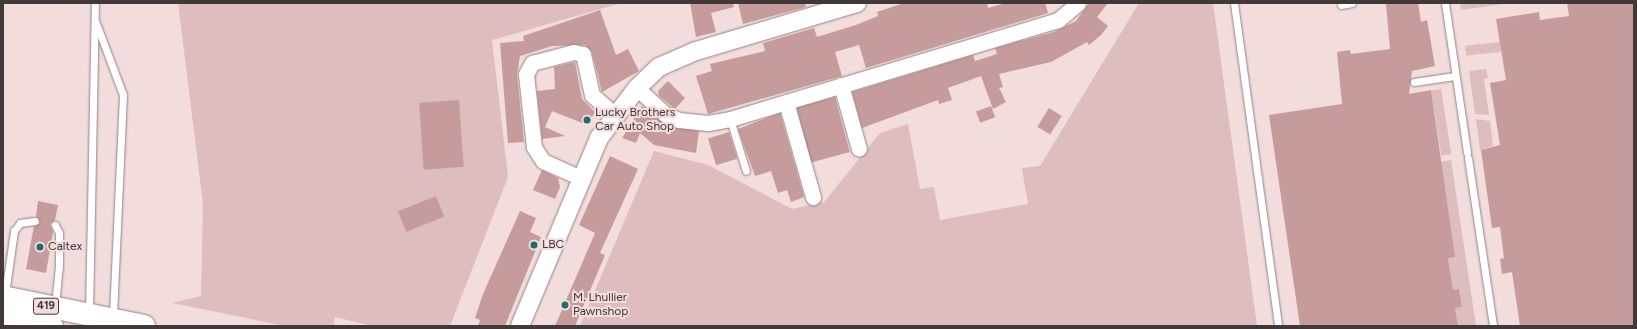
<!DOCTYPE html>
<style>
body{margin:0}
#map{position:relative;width:1637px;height:329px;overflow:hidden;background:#f2dcdc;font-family:Figtree,sans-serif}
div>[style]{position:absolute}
.green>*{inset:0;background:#ddbdbd;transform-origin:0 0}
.building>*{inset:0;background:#c59b9c;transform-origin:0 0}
.roads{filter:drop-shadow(0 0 1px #968282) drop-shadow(0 0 1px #968282)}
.service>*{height:7px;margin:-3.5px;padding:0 3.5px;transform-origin:3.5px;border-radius:3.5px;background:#fff}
.minor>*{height:15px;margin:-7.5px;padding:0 7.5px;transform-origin:7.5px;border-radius:7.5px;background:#fff}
.tertiary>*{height:18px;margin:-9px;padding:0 9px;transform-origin:9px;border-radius:9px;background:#fff}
.trunk>*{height:22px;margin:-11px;padding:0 11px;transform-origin:11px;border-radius:11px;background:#fff}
.dots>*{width:11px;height:11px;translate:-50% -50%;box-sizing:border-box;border:2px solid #f2dcdc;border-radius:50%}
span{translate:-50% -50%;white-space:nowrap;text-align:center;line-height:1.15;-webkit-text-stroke:4px #f2dcdc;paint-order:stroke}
.shield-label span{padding:1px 3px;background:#f2dcdc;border:1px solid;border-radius:3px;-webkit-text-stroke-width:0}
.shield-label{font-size:11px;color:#413838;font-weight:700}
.poi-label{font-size:12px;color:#413838}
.left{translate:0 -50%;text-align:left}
.frame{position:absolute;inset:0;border:4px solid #413838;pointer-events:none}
</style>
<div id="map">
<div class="green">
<div style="clip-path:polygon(178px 3px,621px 3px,492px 40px,508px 177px,450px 326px,372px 326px,335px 317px,333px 326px,285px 326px,172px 303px,201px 296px,203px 204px)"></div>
<div style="clip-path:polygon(1139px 3px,1213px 3px,1257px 326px,580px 326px,654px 151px,708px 165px,792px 209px,824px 202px,880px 133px,908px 124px,920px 189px,934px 187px,940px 220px,1028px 204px,1022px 168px,1040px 166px)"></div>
<div style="clip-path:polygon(1460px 3px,1510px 3px,1461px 10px)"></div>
<div style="left:1500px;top:42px;width:10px;height:35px;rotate:84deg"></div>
<div style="clip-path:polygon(1486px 69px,1488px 78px,1484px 79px,1489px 115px,1475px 114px,1469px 71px)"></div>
<div style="left:1441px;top:89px;width:66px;height:10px;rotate:81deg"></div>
<div style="clip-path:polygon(1476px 119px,1490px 121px,1493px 146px,1480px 150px)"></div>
<div style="clip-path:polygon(1451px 160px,1476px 326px,1458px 326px,1455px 308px,1462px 307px,1459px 289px,1453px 290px,1448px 258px,1441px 162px)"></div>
</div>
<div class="building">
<div style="clip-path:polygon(690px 3px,733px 3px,734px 7px,711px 13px,716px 32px,696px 37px)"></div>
<div style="clip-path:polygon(738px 3px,805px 3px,806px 7px,743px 24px)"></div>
<div style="clip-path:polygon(904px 3px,987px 3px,988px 8px,1006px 3px,1045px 3px,1048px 13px,866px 68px,859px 45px,835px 52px,842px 76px,708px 114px,696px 76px,712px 71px,710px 64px,765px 51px,763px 43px,814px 28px,817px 37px,856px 25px,878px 16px,877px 12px)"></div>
<div style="clip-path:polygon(1089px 3px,1108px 3px,1097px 17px,1108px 26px,1101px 35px,1089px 45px,1087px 42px,1051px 62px,999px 74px,1003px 87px,999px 88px,1006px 102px,993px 109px,981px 76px,948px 88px,952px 100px,939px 104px,938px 100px,862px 128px,852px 92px,973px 55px,975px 61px,997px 54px,995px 48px,1054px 32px,1076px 21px)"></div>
<div style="clip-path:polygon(1418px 3px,1421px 22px,1427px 20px,1435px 66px,1412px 71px,1409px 94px,1431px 90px,1455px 257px,1448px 258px,1453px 290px,1459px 289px,1462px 307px,1455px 308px,1458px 326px,1300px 326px,1269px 115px,1342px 104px,1337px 52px,1350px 50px,1351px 54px,1390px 49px,1386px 4px)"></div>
<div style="clip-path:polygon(1567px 3px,1634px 3px,1634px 326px,1520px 326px,1512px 272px,1502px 274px,1500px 259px,1504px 258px,1500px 227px,1492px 228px,1481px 150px,1500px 145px,1490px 83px,1506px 80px,1496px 19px,1539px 12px,1540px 20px,1569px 16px)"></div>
<div style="clip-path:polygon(600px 10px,616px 55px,628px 49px,639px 71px,602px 92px,592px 52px,585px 45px,552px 46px,520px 56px,517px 75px,524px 142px,508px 143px,500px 43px,524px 41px,523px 36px)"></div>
<div style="clip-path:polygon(575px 62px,582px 99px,595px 112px,587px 125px,552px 111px,545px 127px,565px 136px,542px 139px,537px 91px,555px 89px,554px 67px)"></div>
<div style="clip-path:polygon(668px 81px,685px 98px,675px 109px,659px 96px,658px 91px)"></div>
<div style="left:835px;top:97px;width:57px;height:40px;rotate:75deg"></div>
<div style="left:459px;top:100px;width:67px;height:40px;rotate:86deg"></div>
<div style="clip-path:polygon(642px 106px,666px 125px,699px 131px,696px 153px,654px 145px,640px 133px,636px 143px,622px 138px)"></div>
<div style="left:991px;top:106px;width:12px;height:16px;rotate:70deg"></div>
<div style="left:1049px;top:108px;width:15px;height:22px;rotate:32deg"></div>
<div style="clip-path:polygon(780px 113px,804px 197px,791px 202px,787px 190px,778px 193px,771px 171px,755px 176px,738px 129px)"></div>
<div style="left:729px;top:132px;width:28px;height:22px;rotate:73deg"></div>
<div style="clip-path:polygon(610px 156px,638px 169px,600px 253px,605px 255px,575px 326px,555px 326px,595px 233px,579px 225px)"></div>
<div style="clip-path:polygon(542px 170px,558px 178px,560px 187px,555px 199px,533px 190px)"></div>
<div style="left:436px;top:196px;width:22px;height:41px;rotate:68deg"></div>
<div style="clip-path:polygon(38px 201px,58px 205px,55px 220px,50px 224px,53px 232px,46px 273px,26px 269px,34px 226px,40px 223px,36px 216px)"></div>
<div style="clip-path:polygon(520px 211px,536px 218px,530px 232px,541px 237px,505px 326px,478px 326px,480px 320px,475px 318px,483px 294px)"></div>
</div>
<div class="roads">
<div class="service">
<div style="left:1234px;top:3px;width:326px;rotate:82.2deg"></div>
<div style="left:1445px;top:3px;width:151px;rotate:81.6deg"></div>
<div style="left:1341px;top:5px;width:11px;rotate:-10deg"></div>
<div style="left:96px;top:23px;width:77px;rotate:69.4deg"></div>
<div style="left:123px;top:95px;width:222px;rotate:92.6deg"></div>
<div style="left:1414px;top:82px;width:41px;rotate:-8.3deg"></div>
<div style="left:730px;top:119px;width:54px;rotate:72.9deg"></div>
<div style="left:1468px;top:158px;width:170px;rotate:81.5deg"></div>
<div style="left:55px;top:225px;width:9px;rotate:63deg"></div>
<div style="left:59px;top:233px;width:32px;rotate:90deg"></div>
<div style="left:59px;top:265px;width:41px;rotate:95.6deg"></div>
<div style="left:5px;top:294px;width:64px;rotate:-81.9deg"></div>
<div style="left:14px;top:231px;width:10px;rotate:-53deg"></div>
<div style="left:20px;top:223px;width:15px;rotate:-8deg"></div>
<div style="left:89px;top:313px;width:310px;rotate:-88.9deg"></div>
</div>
<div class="minor">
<div style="left:841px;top:85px;width:66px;rotate:74.3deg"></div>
<div style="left:637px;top:88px;width:38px;rotate:43deg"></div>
<div style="left:665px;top:114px;width:15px;rotate:23deg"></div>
<div style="left:679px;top:120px;width:29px;rotate:6deg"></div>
<div style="left:708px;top:123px;width:22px;rotate:-10deg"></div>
<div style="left:730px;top:119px;width:343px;rotate:-16.8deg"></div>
<div style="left:1058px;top:20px;width:26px;rotate:-40deg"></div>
<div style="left:786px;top:102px;width:99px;rotate:74.1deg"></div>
<div style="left:581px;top:178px;width:42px;rotate:-155.9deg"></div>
<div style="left:543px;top:161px;width:17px;rotate:-123deg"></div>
<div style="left:534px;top:147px;width:73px;rotate:-96.3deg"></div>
<div style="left:526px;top:74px;width:13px;rotate:-61deg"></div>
<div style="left:532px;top:63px;width:43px;rotate:-14.7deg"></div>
<div style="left:574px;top:52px;width:9px;rotate:13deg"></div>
<div style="left:583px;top:54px;width:42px;rotate:77.6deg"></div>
<div style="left:592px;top:95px;width:29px;rotate:41deg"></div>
</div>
<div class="tertiary">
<div style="left:520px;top:326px;width:204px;rotate:-67.2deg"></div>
<div style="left:599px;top:138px;width:63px;rotate:-52.8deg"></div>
<div style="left:637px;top:88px;width:30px;rotate:-44deg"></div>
<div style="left:659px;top:67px;width:40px;rotate:-23.4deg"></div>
<div style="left:696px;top:51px;width:168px;rotate:-16.6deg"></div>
</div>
<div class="trunk">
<div style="left:3px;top:297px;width:144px;rotate:11.6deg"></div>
<div style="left:3px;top:315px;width:50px;rotate:12.7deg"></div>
</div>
</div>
<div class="dots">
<div style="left:587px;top:120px;background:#216d6e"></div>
<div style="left:534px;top:245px;background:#216d6e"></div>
<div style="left:40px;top:247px;background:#216d6e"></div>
<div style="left:565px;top:305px;background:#216d6e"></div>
</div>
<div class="shield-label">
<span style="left:46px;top:306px">419</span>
</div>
<div class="poi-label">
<span class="left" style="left:595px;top:120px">Lucky Brothers<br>Car Auto Shop</span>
<span class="left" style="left:542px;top:245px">LBC</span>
<span class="left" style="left:48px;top:247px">Caltex</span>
<span class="left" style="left:573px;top:305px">M. Lhullier<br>Pawnshop</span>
</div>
<div class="frame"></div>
</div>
